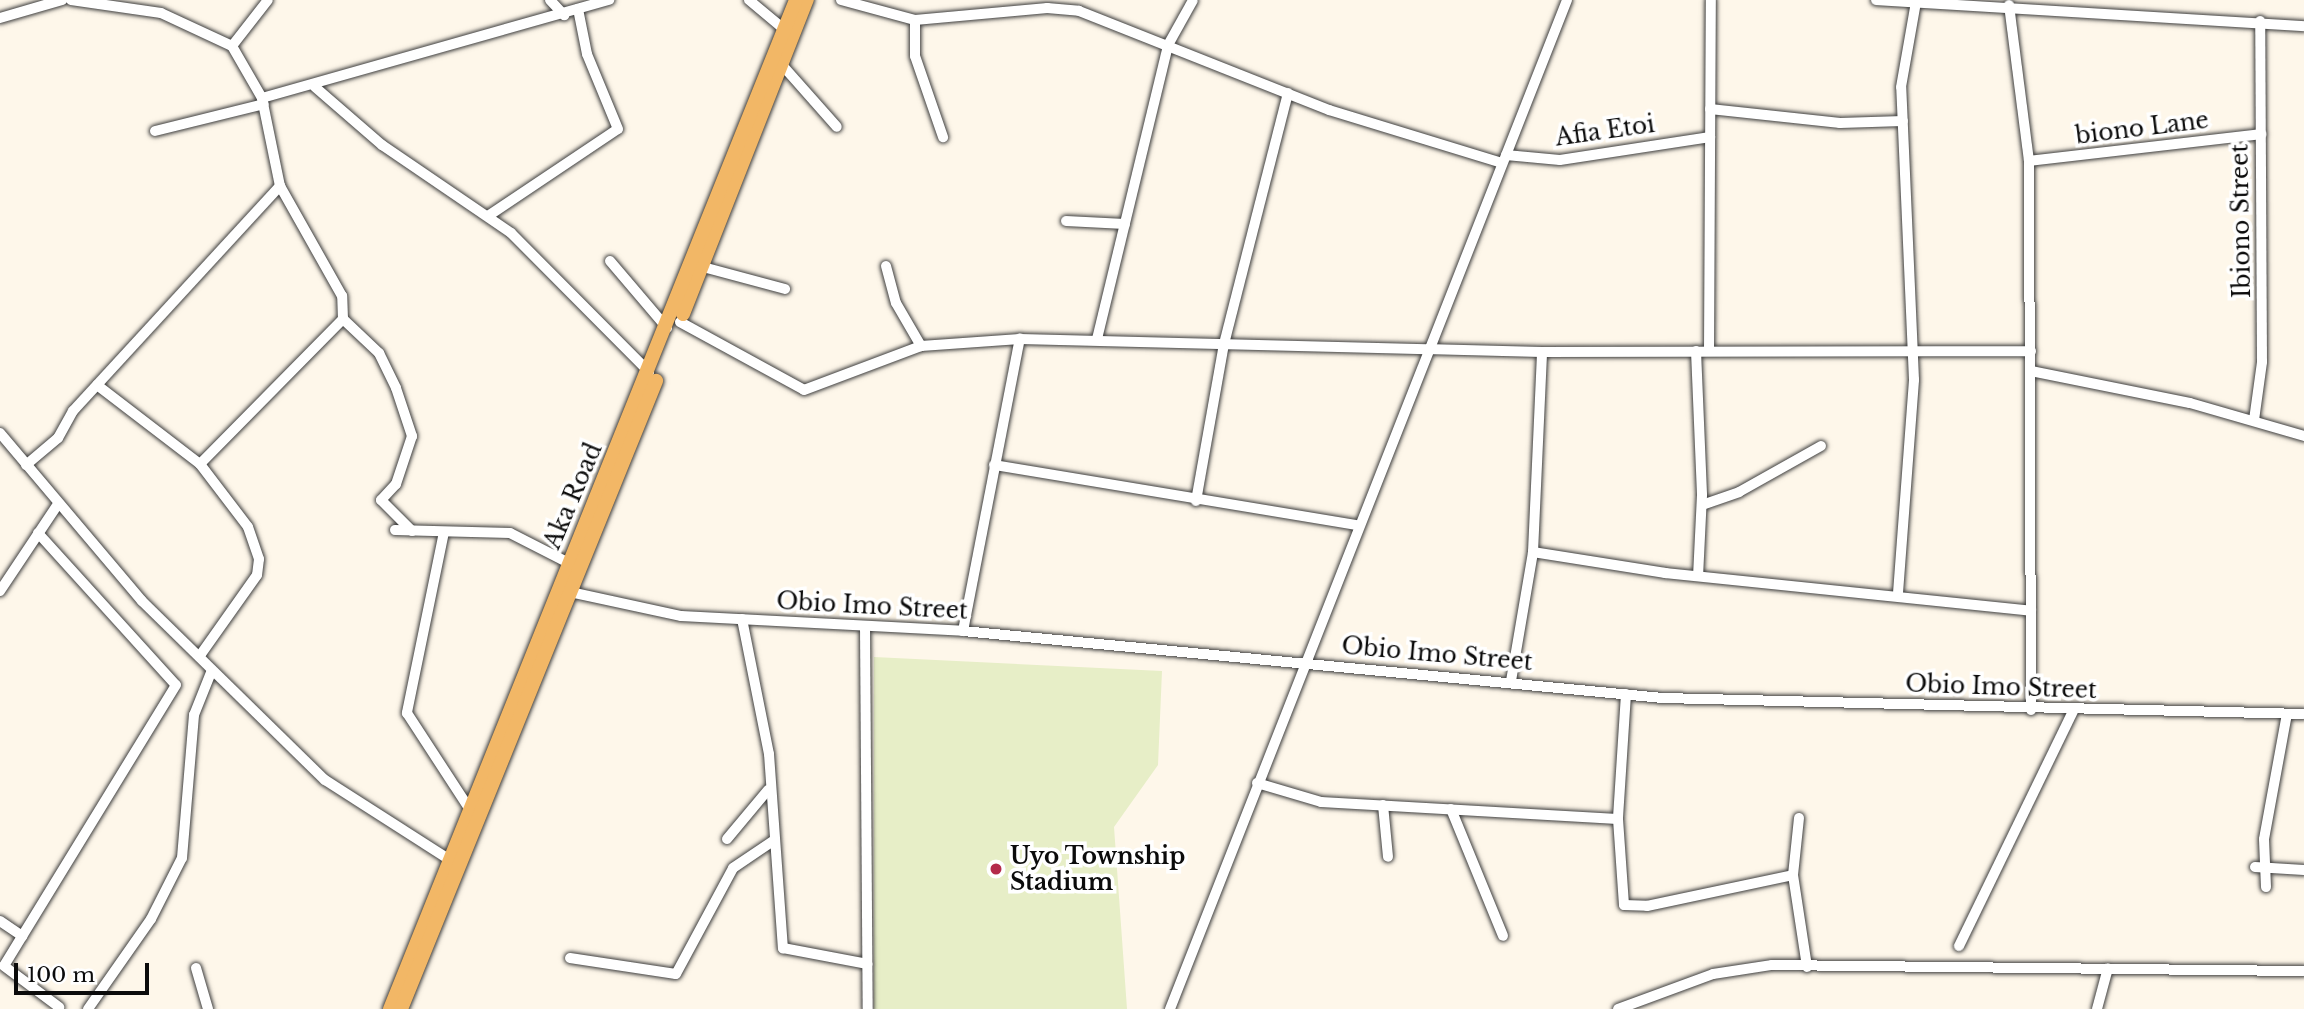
<!DOCTYPE html>
<style>
body{margin:0}
#map{position:relative;width:2304px;height:1009px;overflow:hidden;background:#fef7ea;font-family:"Libre Baskerville",serif}
div>[style]{position:absolute}
.pitch>*{inset:0;background:#e7eec7}
.roads{filter:drop-shadow(0 0 2px #3e3e3e) drop-shadow(0 0 2px #3e3e3e)}
.minor>*{height:10px;margin:-5px;padding:0 5px;transform-origin:5px;border-radius:5px;background:#fff}
.major>*{height:14px;margin:-7px;padding:0 7px;transform-origin:7px;border-radius:7px;background:#f2b766}
.dots>*{width:19px;height:19px;translate:-50% -50%;box-sizing:border-box;border:4px solid #fff;border-radius:50%}
span{translate:-50% -50%;white-space:nowrap;text-align:center;line-height:1.15;-webkit-text-stroke:7px #fff;paint-order:stroke}
.street-label{font-size:23px;color:#0b0b0b}
.poi-label{font-size:23px;color:#0b0b0b;font-weight:700}
.left{translate:0 -50%;text-align:left}
.scale{position:absolute;left:14px;top:963px;width:135px;height:32px;box-sizing:border-box;border:4px solid #0b0b0b;border-top:0;padding-left:9px;font-size:21px;line-height:24px;white-space:nowrap;color:#0b0b0b;-webkit-text-stroke:5px #fff;paint-order:stroke}
</style>
<div id="map">
<div class="pitch">
<div style="clip-path:polygon(874px 657px,1162px 671px,1158px 765px,1114px 827px,1127px 1009px,874px 1009px)"></div>
</div>
<div class="roads">
<div class="minor">
<div style="left:71px;top:0;width:91px;rotate:8.2deg"></div>
<div style="left:161px;top:13px;width:78px;rotate:24.9deg"></div>
<div style="left:232px;top:46px;width:60px;rotate:60deg"></div>
<div style="left:262px;top:98px;width:361px;rotate:-15.8deg"></div>
<div style="left:550px;top:0;width:21px;rotate:47deg"></div>
<div style="left:749px;top:0;width:47px;rotate:39.8deg"></div>
<div style="left:841px;top:0;width:77px;rotate:15.1deg"></div>
<div style="left:915px;top:20px;width:133px;rotate:-5.2deg"></div>
<div style="left:1047px;top:8px;width:32px;rotate:5deg"></div>
<div style="left:1079px;top:11px;width:269px;rotate:21.6deg"></div>
<div style="left:1329px;top:110px;width:181px;rotate:17deg"></div>
<div style="left:1876px;top:0;width:429px;rotate:3.5deg"></div>
<div style="left:2009px;top:5px;width:157px;rotate:82.7deg"></div>
<div style="left:2029px;top:161px;width:549px;rotate:89.79deg"></div>
<div style="left:0;top:18px;width:65px;rotate:-16.2deg"></div>
<div style="left:915px;top:20px;width:36px;rotate:90deg"></div>
<div style="left:915px;top:56px;width:86px;rotate:70.9deg"></div>
<div style="left:232px;top:46px;width:58px;rotate:-52deg"></div>
<div style="left:783px;top:66px;width:81px;rotate:48.5deg"></div>
<div style="left:315px;top:87px;width:89px;rotate:40.9deg"></div>
<div style="left:382px;top:145px;width:156px;rotate:34.3deg"></div>
<div style="left:511px;top:233px;width:196px;rotate:45.2deg"></div>
<div style="left:1710px;top:109px;width:131px;rotate:6.1deg"></div>
<div style="left:1840px;top:123px;width:63px;rotate:-1.8deg"></div>
<div style="left:155px;top:131px;width:112px;rotate:-13.9deg"></div>
<div style="left:1506px;top:155px;width:54px;rotate:5.3deg"></div>
<div style="left:1560px;top:160px;width:152px;rotate:-8.7deg"></div>
<div style="left:2029px;top:161px;width:234px;rotate:-6.6deg"></div>
<div style="left:488px;top:216px;width:156px;rotate:-33.8deg"></div>
<div style="left:618px;top:129px;width:81px;rotate:-112.5deg"></div>
<div style="left:587px;top:54px;width:46px;rotate:-101.3deg"></div>
<div style="left:1066px;top:221px;width:59px;rotate:2.9deg"></div>
<div style="left:610px;top:261px;width:88px;rotate:49.6deg"></div>
<div style="left:886px;top:266px;width:38px;rotate:75deg"></div>
<div style="left:896px;top:303px;width:50px;rotate:59.8deg"></div>
<div style="left:703px;top:267px;width:85px;rotate:15deg"></div>
<div style="left:343px;top:319px;width:50px;rotate:43.4deg"></div>
<div style="left:379px;top:353px;width:39px;rotate:64deg"></div>
<div style="left:396px;top:388px;width:51px;rotate:71.6deg"></div>
<div style="left:412px;top:436px;width:51px;rotate:108.4deg"></div>
<div style="left:396px;top:484px;width:22px;rotate:133deg"></div>
<div style="left:381px;top:500px;width:44px;rotate:45deg"></div>
<div style="left:680px;top:322px;width:141px;rotate:28.7deg"></div>
<div style="left:804px;top:390px;width:125px;rotate:-20.6deg"></div>
<div style="left:921px;top:346px;width:99px;rotate:-4deg"></div>
<div style="left:1020px;top:339px;width:522px;rotate:1.43deg"></div>
<div style="left:1542px;top:352px;width:489px;rotate:-0.1deg"></div>
<div style="left:1097px;top:339px;width:302px;rotate:-76.4deg"></div>
<div style="left:1168px;top:45px;width:51px;rotate:-60.9deg"></div>
<div style="left:1696px;top:351px;width:144px;rotate:87.6deg"></div>
<div style="left:1702px;top:495px;width:81px;rotate:92.8deg"></div>
<div style="left:1709px;top:351px;width:351px;rotate:-89.7deg"></div>
<div style="left:2031px;top:371px;width:162px;rotate:11.4deg"></div>
<div style="left:2190px;top:403px;width:119px;rotate:16.1deg"></div>
<div style="left:97px;top:385px;width:130px;rotate:37.5deg"></div>
<div style="left:200px;top:464px;width:79px;rotate:52.7deg"></div>
<div style="left:248px;top:527px;width:34px;rotate:71deg"></div>
<div style="left:259px;top:559px;width:16px;rotate:97deg"></div>
<div style="left:257px;top:575px;width:100px;rotate:125.3deg"></div>
<div style="left:2254px;top:420px;width:59px;rotate:-82.1deg"></div>
<div style="left:2262px;top:362px;width:341px;rotate:-90.3deg"></div>
<div style="left:0;top:433px;width:220px;rotate:49.8deg"></div>
<div style="left:142px;top:601px;width:256px;rotate:44.4deg"></div>
<div style="left:325px;top:780px;width:154px;rotate:32.6deg"></div>
<div style="left:200px;top:464px;width:204px;rotate:-45.4deg"></div>
<div style="left:343px;top:319px;width:23px;rotate:-92deg"></div>
<div style="left:342px;top:296px;width:126px;rotate:-119.4deg"></div>
<div style="left:280px;top:186px;width:90px;rotate:-101.6deg"></div>
<div style="left:26px;top:465px;width:42px;rotate:-40.2deg"></div>
<div style="left:58px;top:438px;width:31px;rotate:-61deg"></div>
<div style="left:73px;top:411px;width:306px;rotate:-47.4deg"></div>
<div style="left:994px;top:465px;width:369px;rotate:9.4deg"></div>
<div style="left:1196px;top:501px;width:159px;rotate:-79.9deg"></div>
<div style="left:1224px;top:344px;width:259px;rotate:-75.7deg"></div>
<div style="left:1702px;top:505px;width:39px;rotate:-19deg"></div>
<div style="left:1739px;top:492px;width:94px;rotate:-29.3deg"></div>
<div style="left:395px;top:530px;width:115px;rotate:1.5deg"></div>
<div style="left:510px;top:533px;width:66px;rotate:27deg"></div>
<div style="left:444px;top:532px;width:185px;rotate:101.6deg"></div>
<div style="left:407px;top:713px;width:113px;rotate:56.9deg"></div>
<div style="left:38px;top:533px;width:205px;rotate:47.8deg"></div>
<div style="left:176px;top:685px;width:329px;rotate:121.5deg"></div>
<div style="left:4px;top:966px;width:69px;rotate:36.7deg"></div>
<div style="left:1533px;top:552px;width:134px;rotate:9deg"></div>
<div style="left:1665px;top:573px;width:368px;rotate:5.9deg"></div>
<div style="left:0;top:591px;width:105px;rotate:-56.3deg"></div>
<div style="left:570px;top:592px;width:114px;rotate:12.2deg"></div>
<div style="left:681px;top:616px;width:282px;rotate:3deg"></div>
<div style="left:963px;top:631px;width:703px;rotate:5.47deg"></div>
<div style="left:1663px;top:698px;width:641px;rotate:1.43deg"></div>
<div style="left:1898px;top:593px;width:214px;rotate:-85.7deg"></div>
<div style="left:1914px;top:380px;width:293px;rotate:-92.5deg"></div>
<div style="left:1901px;top:87px;width:86px;rotate:-80deg"></div>
<div style="left:742px;top:619px;width:138px;rotate:78.7deg"></div>
<div style="left:769px;top:754px;width:195px;rotate:85.9deg"></div>
<div style="left:783px;top:948px;width:86px;rotate:10.7deg"></div>
<div style="left:865px;top:627px;width:382px;rotate:89.6deg"></div>
<div style="left:963px;top:631px;width:298px;rotate:-79deg"></div>
<div style="left:1511px;top:681px;width:131px;rotate:-80.3deg"></div>
<div style="left:1533px;top:552px;width:200px;rotate:-87.4deg"></div>
<div style="left:1626px;top:694px;width:125px;rotate:93.7deg"></div>
<div style="left:1618px;top:819px;width:86px;rotate:86deg"></div>
<div style="left:1624px;top:905px;width:23px;rotate:2deg"></div>
<div style="left:1647px;top:906px;width:149px;rotate:-12deg"></div>
<div style="left:1257px;top:783px;width:67px;rotate:16.5deg"></div>
<div style="left:1321px;top:802px;width:297px;rotate:3.3deg"></div>
<div style="left:1383px;top:805px;width:52px;rotate:84.5deg"></div>
<div style="left:1451px;top:809px;width:137px;rotate:67.7deg"></div>
<div style="left:1799px;top:818px;width:57px;rotate:96deg"></div>
<div style="left:1793px;top:875px;width:93px;rotate:81.3deg"></div>
<div style="left:727px;top:839px;width:64px;rotate:-50.1deg"></div>
<div style="left:2255px;top:867px;width:49px;rotate:3.5deg"></div>
<div style="left:2266px;top:887px;width:48px;rotate:-92.4deg"></div>
<div style="left:2264px;top:839px;width:127px;rotate:-79.6deg"></div>
<div style="left:0;top:921px;width:27px;rotate:34deg"></div>
<div style="left:1959px;top:946px;width:261px;rotate:-64.1deg"></div>
<div style="left:570px;top:958px;width:107px;rotate:8.6deg"></div>
<div style="left:676px;top:974px;width:120px;rotate:-61.7deg"></div>
<div style="left:733px;top:868px;width:48px;rotate:-34deg"></div>
<div style="left:196px;top:968px;width:43px;rotate:73.7deg"></div>
<div style="left:88px;top:1009px;width:110px;rotate:-55deg"></div>
<div style="left:151px;top:919px;width:68px;rotate:-63.1deg"></div>
<div style="left:182px;top:858px;width:144px;rotate:-85.2deg"></div>
<div style="left:194px;top:715px;width:48px;rotate:-68.2deg"></div>
<div style="left:1170px;top:1009px;width:1084px;rotate:-68.52deg"></div>
<div style="left:1618px;top:1009px;width:101px;rotate:-20.2deg"></div>
<div style="left:1713px;top:974px;width:60px;rotate:-8.7deg"></div>
<div style="left:1772px;top:965px;width:532px;rotate:0.65deg"></div>
<div style="left:2097px;top:1009px;width:42px;rotate:-75deg"></div>
</div>
<div class="major">
<div style="left:683px;top:314px;width:338px;rotate:-68.5deg"></div>
<div style="left:390px;top:1009px;width:1088px;rotate:-68.08deg"></div>
<div style="left:401px;top:1009px;width:678px;rotate:-67.9deg"></div>
</div>
</div>
<div class="dots">
<div style="left:996px;top:869px;background:#b42a4a"></div>
</div>
<div class="street-label">
<span style="left:2142px;top:128px;rotate:-7deg">biono Lane</span>
<span style="left:1605px;top:131px;rotate:-8deg">Afia Etoi</span>
<span style="left:2241px;top:221px;rotate:-91deg">Ibiono Street</span>
<span style="left:573px;top:496px;rotate:-67deg">Aka Road</span>
<span style="left:872px;top:606px;rotate:3deg">Obio Imo Street</span>
<span style="left:1437px;top:654px;rotate:5deg">Obio Imo Street</span>
<span style="left:2001px;top:687px;rotate:2deg">Obio Imo Street</span>
</div>
<div class="poi-label">
<span class="left" style="left:1010px;top:869px">Uyo Township<br>Stadium</span>
</div>
<div class="scale">100 m</div>
</div>
